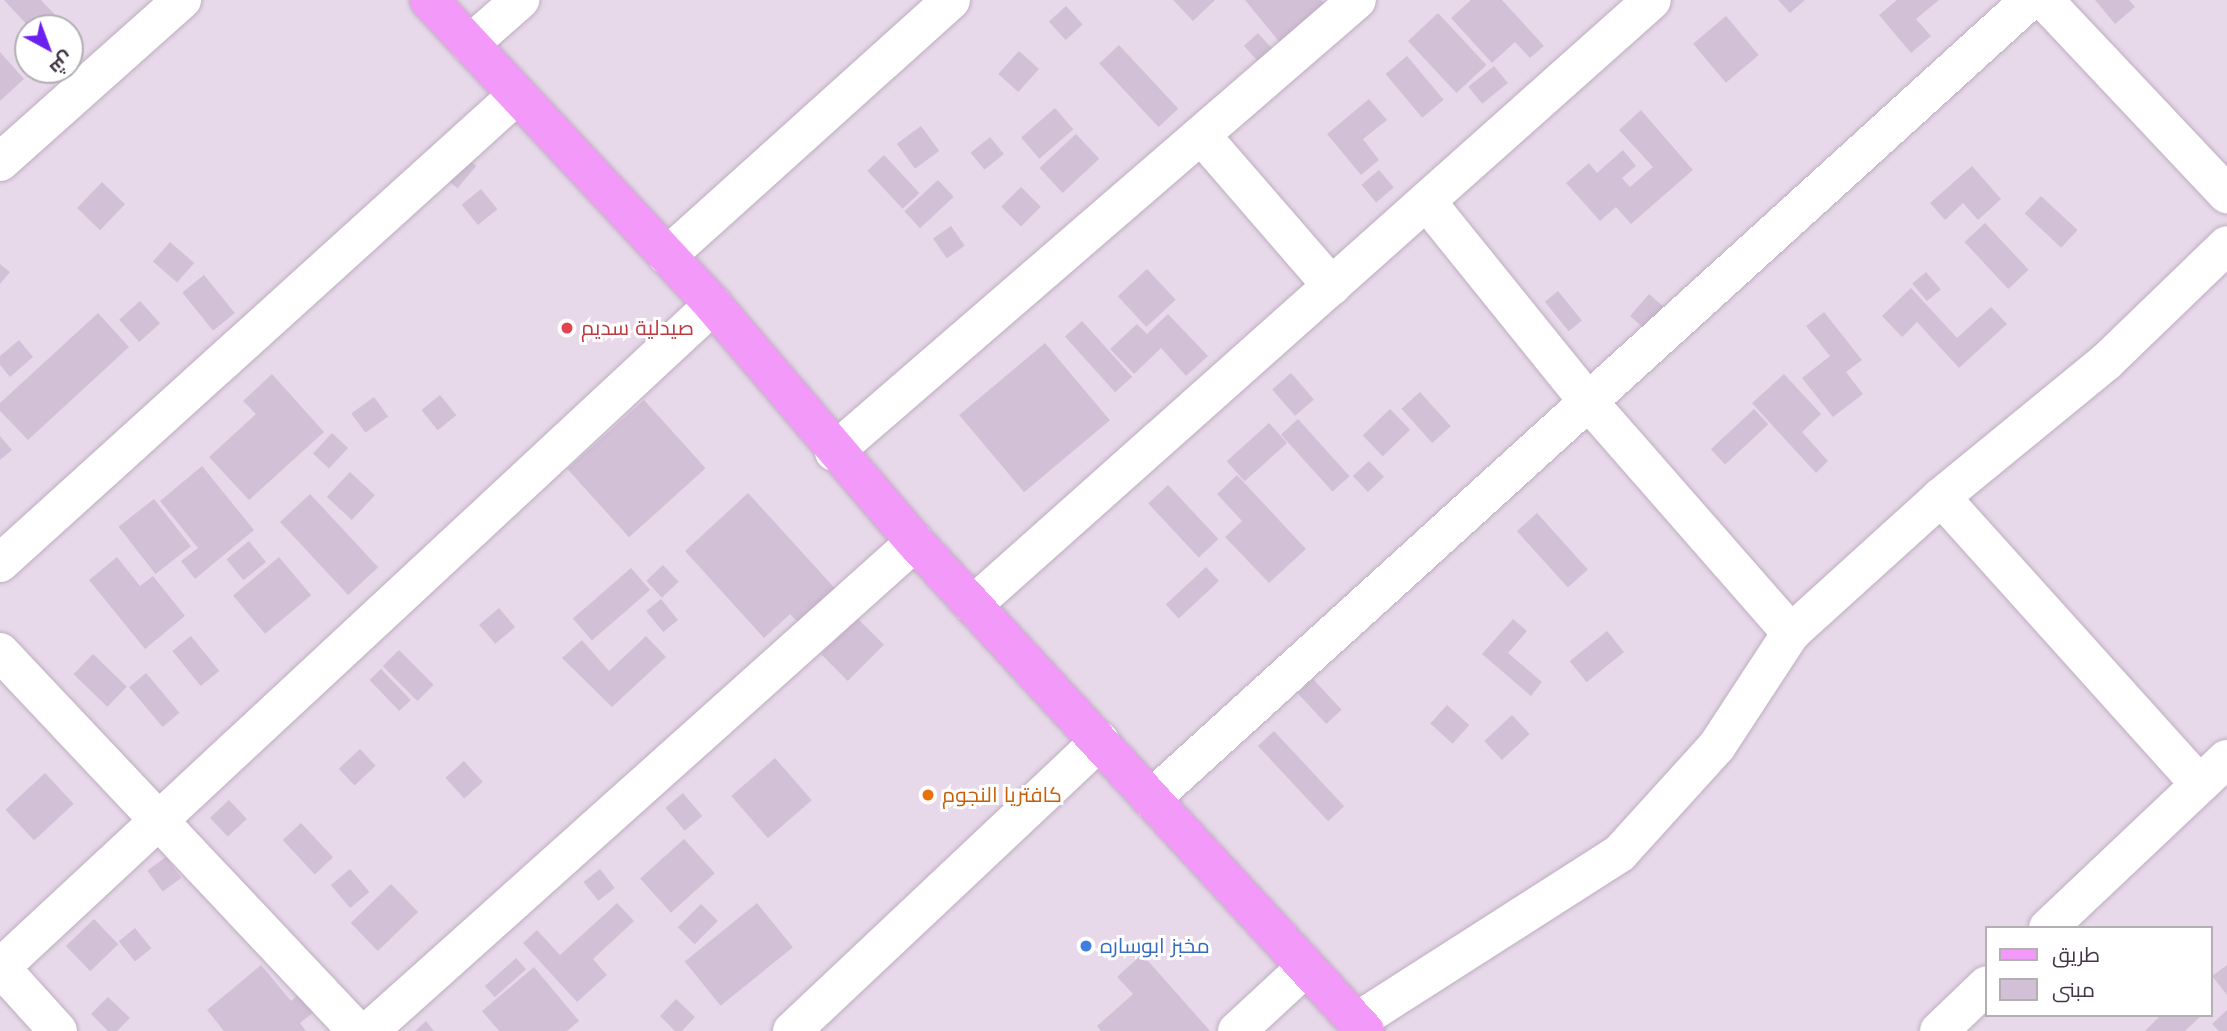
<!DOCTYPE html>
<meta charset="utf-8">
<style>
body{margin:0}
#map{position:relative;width:2227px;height:1031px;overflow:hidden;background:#f1e7f2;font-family:Jost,Cairo,sans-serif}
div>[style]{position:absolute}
.residential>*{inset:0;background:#e8d9ea}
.building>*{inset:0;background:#d2c0d7;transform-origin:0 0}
.roads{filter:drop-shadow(0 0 2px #beadc1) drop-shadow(0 0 2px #beadc1)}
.minor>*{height:38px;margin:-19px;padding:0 19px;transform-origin:19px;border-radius:19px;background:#fff}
.major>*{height:38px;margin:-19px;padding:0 19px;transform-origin:19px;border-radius:19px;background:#f399f9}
.dots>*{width:19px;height:19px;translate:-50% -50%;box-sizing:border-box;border:4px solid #fff;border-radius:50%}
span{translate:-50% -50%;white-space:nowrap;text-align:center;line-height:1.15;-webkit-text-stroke:6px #fff;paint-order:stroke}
.health-label{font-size:21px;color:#be3a42}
.left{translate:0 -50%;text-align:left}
.food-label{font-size:21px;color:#c56008}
.shop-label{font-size:21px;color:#366cbe}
.legend{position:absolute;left:1985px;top:926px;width:228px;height:91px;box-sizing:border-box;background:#fff;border:2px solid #b3afb5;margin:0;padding:9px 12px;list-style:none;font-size:21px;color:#423645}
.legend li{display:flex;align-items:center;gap:14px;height:35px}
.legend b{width:35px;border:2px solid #b3afb5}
.north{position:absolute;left:14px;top:14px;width:70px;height:70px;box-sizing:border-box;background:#fff;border:2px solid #b3afb5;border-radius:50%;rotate:139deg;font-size:19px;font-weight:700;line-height:28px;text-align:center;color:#423645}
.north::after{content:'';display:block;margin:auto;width:24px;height:32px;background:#6c20f0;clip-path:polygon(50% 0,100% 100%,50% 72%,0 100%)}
</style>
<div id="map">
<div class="residential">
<div style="clip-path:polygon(evenodd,0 0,2227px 0,2227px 1031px,0 1031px,0 0,28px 28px,70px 28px,70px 70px,28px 70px,28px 28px,0 0,1987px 928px,2211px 928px,2211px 1015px,1987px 1015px,1987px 928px)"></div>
</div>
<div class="building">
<div style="clip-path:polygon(4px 0,41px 0,62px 22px,55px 28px,30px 28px)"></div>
<div style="clip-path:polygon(1173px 0,1215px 0,1193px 21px)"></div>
<div style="clip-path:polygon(1245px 0,1321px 0,1327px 7px,1281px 44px)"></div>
<div style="clip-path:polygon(1471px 0,1502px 0,1544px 46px,1530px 58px,1515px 42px,1492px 63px,1451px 18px)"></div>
<div style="clip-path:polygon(1778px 0,1805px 0,1790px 13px)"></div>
<div style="clip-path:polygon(1897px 0,1939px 0,1916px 19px,1931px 36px,1911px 53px,1879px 15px)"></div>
<div style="clip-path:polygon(2095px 0,2129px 0,2135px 7px,2115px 24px)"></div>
<div style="left:1066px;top:6px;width:25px;height:23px;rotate:48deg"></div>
<div style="left:1438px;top:13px;width:71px;height:41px;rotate:47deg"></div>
<div style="left:1726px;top:16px;width:51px;height:43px;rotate:50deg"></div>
<div style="left:1258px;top:33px;width:24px;height:19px;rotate:48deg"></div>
<div style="left:1119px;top:45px;width:87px;height:27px;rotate:47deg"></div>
<div style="left:1019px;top:51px;width:27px;height:31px;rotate:42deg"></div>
<div style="clip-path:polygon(0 52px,24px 79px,0 101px)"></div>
<div style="left:1407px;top:56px;width:57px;height:28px;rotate:50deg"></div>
<div style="left:1494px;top:66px;width:22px;height:33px;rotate:51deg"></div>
<div style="clip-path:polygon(1369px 99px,1387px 120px,1363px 139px,1379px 160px,1361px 175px,1327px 134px)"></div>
<div style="left:1055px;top:108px;width:28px;height:45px;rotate:49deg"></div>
<div style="clip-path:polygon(1641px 110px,1693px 170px,1631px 224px,1616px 207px,1600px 221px,1566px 183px,1589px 163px,1597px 173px,1623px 150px,1636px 166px,1622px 178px,1630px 187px,1653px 167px,1619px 130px)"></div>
<div style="left:921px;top:126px;width:31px;height:30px;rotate:54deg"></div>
<div style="left:1076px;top:134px;width:34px;height:50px;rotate:47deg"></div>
<div style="left:990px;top:137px;width:22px;height:25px;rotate:51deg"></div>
<div style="left:457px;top:150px;width:25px;height:29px;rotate:40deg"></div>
<div style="left:884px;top:155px;width:52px;height:23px;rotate:47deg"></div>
<div style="clip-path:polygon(1972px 166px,2001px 199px,1978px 220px,1963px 203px,1945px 220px,1930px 203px)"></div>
<div style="left:1379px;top:170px;width:23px;height:23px;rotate:50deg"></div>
<div style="left:938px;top:180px;width:23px;height:46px;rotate:47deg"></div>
<div style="left:102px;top:182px;width:32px;height:36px;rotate:44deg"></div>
<div style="left:1021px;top:187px;width:28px;height:28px;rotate:45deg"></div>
<div style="left:481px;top:189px;width:26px;height:25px;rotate:51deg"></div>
<div style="left:2041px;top:196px;width:50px;height:24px;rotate:43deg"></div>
<div style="left:1985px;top:223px;width:64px;height:28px;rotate:47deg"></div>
<div style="left:951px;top:226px;width:24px;height:22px;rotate:55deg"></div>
<div style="left:170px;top:242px;width:32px;height:26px;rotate:41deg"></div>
<div style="clip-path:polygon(0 264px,10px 272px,0 284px)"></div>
<div style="left:1147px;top:269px;width:42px;height:40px;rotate:47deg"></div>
<div style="left:1926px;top:272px;width:23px;height:18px;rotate:50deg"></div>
<div style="left:204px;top:275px;width:49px;height:28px;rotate:51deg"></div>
<div style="clip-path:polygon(1911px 288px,1957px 338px,1991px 307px,2007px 324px,1959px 368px,1917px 322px,1902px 337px,1882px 316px)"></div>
<div style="left:1558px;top:291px;width:38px;height:17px;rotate:51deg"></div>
<div style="left:1649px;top:294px;width:21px;height:29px;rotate:41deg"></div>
<div style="left:140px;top:301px;width:30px;height:28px;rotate:48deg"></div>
<div style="clip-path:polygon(1824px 312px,1862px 360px,1846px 372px,1863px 394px,1833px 417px,1802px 378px,1830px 356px,1806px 326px)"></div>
<div style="clip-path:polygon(98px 313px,129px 347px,28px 440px,0 411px,0 403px)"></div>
<div style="clip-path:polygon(1168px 314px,1208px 356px,1186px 376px,1161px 348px,1134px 374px,1110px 349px,1137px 324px,1147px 334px)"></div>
<div style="left:1082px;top:321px;width:75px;height:23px;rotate:48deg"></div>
<div style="clip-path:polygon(19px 340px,33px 357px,10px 377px,0 365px,0 356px)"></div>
<div style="left:1045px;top:343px;width:101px;height:112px;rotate:50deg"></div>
<div style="left:1291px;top:373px;width:35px;height:25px;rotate:49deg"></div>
<div style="clip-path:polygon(272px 374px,324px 432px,249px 500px,209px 457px,256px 414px,243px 401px)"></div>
<div style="clip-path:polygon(1784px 374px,1821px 414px,1802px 432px,1828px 461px,1816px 473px,1752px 403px)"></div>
<div style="left:1420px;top:392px;width:46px;height:25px;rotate:48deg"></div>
<div style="left:440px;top:395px;width:26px;height:24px;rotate:51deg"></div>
<div style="left:374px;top:397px;width:24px;height:28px;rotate:54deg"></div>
<div style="left:644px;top:400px;width:92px;height:103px;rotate:48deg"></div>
<div style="left:1390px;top:409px;width:29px;height:38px;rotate:46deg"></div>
<div style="left:1754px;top:409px;width:21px;height:59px;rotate:47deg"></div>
<div style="left:1298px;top:419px;width:77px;height:23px;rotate:48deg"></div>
<div style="left:1269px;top:423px;width:27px;height:57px;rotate:48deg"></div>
<div style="left:332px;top:433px;width:22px;height:28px;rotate:43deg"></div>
<div style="clip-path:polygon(0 436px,12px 450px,0 460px)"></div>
<div style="left:1369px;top:461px;width:22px;height:22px;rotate:47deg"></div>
<div style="clip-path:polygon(202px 466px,254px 530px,195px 579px,181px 561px,198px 548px,160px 501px)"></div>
<div style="left:350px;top:472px;width:34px;height:34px;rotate:43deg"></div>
<div style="clip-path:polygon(1237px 475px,1306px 549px,1269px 583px,1225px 537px,1242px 521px,1217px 494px)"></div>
<div style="left:1168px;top:485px;width:74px;height:27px;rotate:47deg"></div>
<div style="clip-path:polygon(748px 493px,840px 594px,803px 628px,790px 614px,764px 638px,685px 551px)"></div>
<div style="left:310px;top:494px;width:100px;height:41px;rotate:47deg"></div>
<div style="left:154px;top:499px;width:60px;height:45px;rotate:52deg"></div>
<div style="left:1537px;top:513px;width:76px;height:27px;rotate:48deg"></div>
<div style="left:249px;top:541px;width:27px;height:29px;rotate:51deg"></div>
<div style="clip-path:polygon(117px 557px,140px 586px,153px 576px,185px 616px,145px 649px,89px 580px)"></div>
<div style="left:279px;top:557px;width:50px;height:60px;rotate:50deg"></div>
<div style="left:663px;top:565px;width:23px;height:23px;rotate:47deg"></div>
<div style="left:1206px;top:567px;width:19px;height:55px;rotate:47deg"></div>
<div style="left:631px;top:568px;width:29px;height:77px;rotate:49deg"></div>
<div style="left:661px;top:599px;width:27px;height:19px;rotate:51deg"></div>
<div style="left:499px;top:608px;width:25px;height:26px;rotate:50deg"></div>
<div style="left:857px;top:618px;width:38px;height:51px;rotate:45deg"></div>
<div style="clip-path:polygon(1513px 619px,1527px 631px,1508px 653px,1542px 682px,1531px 696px,1482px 654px)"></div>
<div style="left:1607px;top:631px;width:27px;height:48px;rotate:51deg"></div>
<div style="left:191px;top:636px;width:45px;height:24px;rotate:51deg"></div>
<div style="clip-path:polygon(646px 636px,666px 657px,612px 707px,562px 658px,582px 640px,609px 671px)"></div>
<div style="left:399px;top:650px;width:49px;height:23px;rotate:45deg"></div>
<div style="left:93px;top:654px;width:47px;height:28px;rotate:44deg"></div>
<div style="left:381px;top:669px;width:43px;height:16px;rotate:46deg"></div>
<div style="left:146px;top:673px;width:52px;height:22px;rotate:50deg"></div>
<div style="left:1313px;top:679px;width:42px;height:21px;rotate:47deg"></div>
<div style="left:1447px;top:705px;width:30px;height:25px;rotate:42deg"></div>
<div style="left:1512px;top:715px;width:26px;height:38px;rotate:47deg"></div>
<div style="left:1274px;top:731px;width:103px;height:22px;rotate:47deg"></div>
<div style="left:360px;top:749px;width:23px;height:29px;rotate:47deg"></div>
<div style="left:775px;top:758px;width:56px;height:58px;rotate:49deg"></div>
<div style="left:464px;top:761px;width:28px;height:25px;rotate:48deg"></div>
<div style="left:45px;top:773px;width:42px;height:54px;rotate:47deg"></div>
<div style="left:683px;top:793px;width:30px;height:23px;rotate:50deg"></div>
<div style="left:229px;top:800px;width:26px;height:26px;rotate:47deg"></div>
<div style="left:301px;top:823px;width:47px;height:25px;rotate:47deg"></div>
<div style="left:684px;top:839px;width:46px;height:59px;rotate:48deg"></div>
<div style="left:166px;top:857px;width:26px;height:23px;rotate:54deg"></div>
<div style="left:350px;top:869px;width:30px;height:25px;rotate:50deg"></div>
<div style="left:600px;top:869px;width:24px;height:21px;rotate:52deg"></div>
<div style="left:391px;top:884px;width:39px;height:56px;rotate:46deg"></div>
<div style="clip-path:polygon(617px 903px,634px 921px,593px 959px,607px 975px,577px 1002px,523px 943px,537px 930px,560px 955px)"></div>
<div style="left:757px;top:903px;width:57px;height:93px;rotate:51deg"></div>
<div style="left:701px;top:904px;width:24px;height:33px;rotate:45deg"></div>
<div style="left:94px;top:919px;width:35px;height:39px;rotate:46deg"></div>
<div style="left:135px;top:928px;width:26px;height:21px;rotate:51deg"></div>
<div style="clip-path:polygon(1142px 954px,1210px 1031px,1101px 1031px,1097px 1026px,1133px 994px,1117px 977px)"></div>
<div style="left:516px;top:958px;width:15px;height:42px;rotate:48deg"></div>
<div style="clip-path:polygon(261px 965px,291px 1001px,299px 994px,314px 1012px,300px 1023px,306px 1031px,224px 1031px,207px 1010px)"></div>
<div style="clip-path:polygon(2227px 965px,2227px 995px,2212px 976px)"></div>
<div style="clip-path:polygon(534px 967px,579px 1021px,567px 1031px,499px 1031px,482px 1011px)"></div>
<div style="clip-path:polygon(108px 997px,130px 1018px,117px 1031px,108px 1031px,91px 1014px)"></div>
<div style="clip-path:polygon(676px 999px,695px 1017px,682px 1031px,675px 1031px,660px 1016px)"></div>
<div style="clip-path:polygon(2227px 1010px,2227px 1031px,2219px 1031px,2212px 1024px)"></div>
<div style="clip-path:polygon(2161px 1015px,2202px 1015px,2185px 1031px,2145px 1031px)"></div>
<div style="clip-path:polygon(426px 1021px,434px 1031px,415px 1031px)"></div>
</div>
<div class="roads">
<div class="minor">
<div style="left:2044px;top:0;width:267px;rotate:46.7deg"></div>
<div style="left:470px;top:44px;width:67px;rotate:-41.3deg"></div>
<div style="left:1201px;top:135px;width:200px;rotate:49.1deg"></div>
<div style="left:0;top:162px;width:244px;rotate:-41.7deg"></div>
<div style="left:1427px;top:202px;width:255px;rotate:51.1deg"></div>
<div style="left:1587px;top:400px;width:310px;rotate:48.8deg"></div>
<div style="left:667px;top:256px;width:382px;rotate:-42deg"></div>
<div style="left:834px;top:452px;width:691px;rotate:-40.84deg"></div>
<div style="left:1941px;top:497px;width:386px;rotate:48deg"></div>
<div style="left:0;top:563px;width:697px;rotate:-42.15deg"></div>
<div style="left:973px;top:605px;width:909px;rotate:-41.7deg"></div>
<div style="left:0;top:652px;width:521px;rotate:46.71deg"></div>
<div style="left:1151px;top:799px;width:1188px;rotate:-42.27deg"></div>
<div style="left:2048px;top:928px;width:246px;rotate:-43.4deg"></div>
<div style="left:0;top:968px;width:974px;rotate:-42.92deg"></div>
<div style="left:1px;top:968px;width:85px;rotate:47.9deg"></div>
<div style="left:1356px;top:1022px;width:313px;rotate:-32.6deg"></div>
<div style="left:1620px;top:853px;width:144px;rotate:-47.8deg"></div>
<div style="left:1717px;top:746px;width:135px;rotate:-56.8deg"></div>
<div style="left:1791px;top:633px;width:202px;rotate:-42.2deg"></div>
<div style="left:1941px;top:497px;width:213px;rotate:-39.3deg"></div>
<div style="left:2106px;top:362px;width:168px;rotate:-44deg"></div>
<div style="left:369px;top:1031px;width:733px;rotate:-41.85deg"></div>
<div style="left:792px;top:1031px;width:423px;rotate:-43.3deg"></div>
<div style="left:1237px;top:1031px;width:93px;rotate:-42.8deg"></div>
<div style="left:1939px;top:1031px;width:66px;rotate:-43.8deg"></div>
</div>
<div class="major">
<div style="left:429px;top:0;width:417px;rotate:47deg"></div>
<div style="left:713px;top:305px;width:311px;rotate:49.6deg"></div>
<div style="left:915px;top:542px;width:665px;rotate:47.38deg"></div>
</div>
</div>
<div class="dots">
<div style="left:567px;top:328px;background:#e0444e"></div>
<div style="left:928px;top:795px;background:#e8710a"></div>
<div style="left:1086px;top:946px;background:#3f7fe0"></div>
</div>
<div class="health-label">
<span class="left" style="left:581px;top:328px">صيدلية سديم</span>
</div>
<div class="food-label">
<span class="left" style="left:942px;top:795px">كافتريا النجوم</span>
</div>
<div class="shop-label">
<span class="left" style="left:1100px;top:946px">مخبز ابوساره</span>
</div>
<ul class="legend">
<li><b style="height:9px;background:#f399f9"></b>طريق</li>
<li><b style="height:19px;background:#d2c0d7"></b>مبنى</li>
</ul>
<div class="north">ش</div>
</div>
